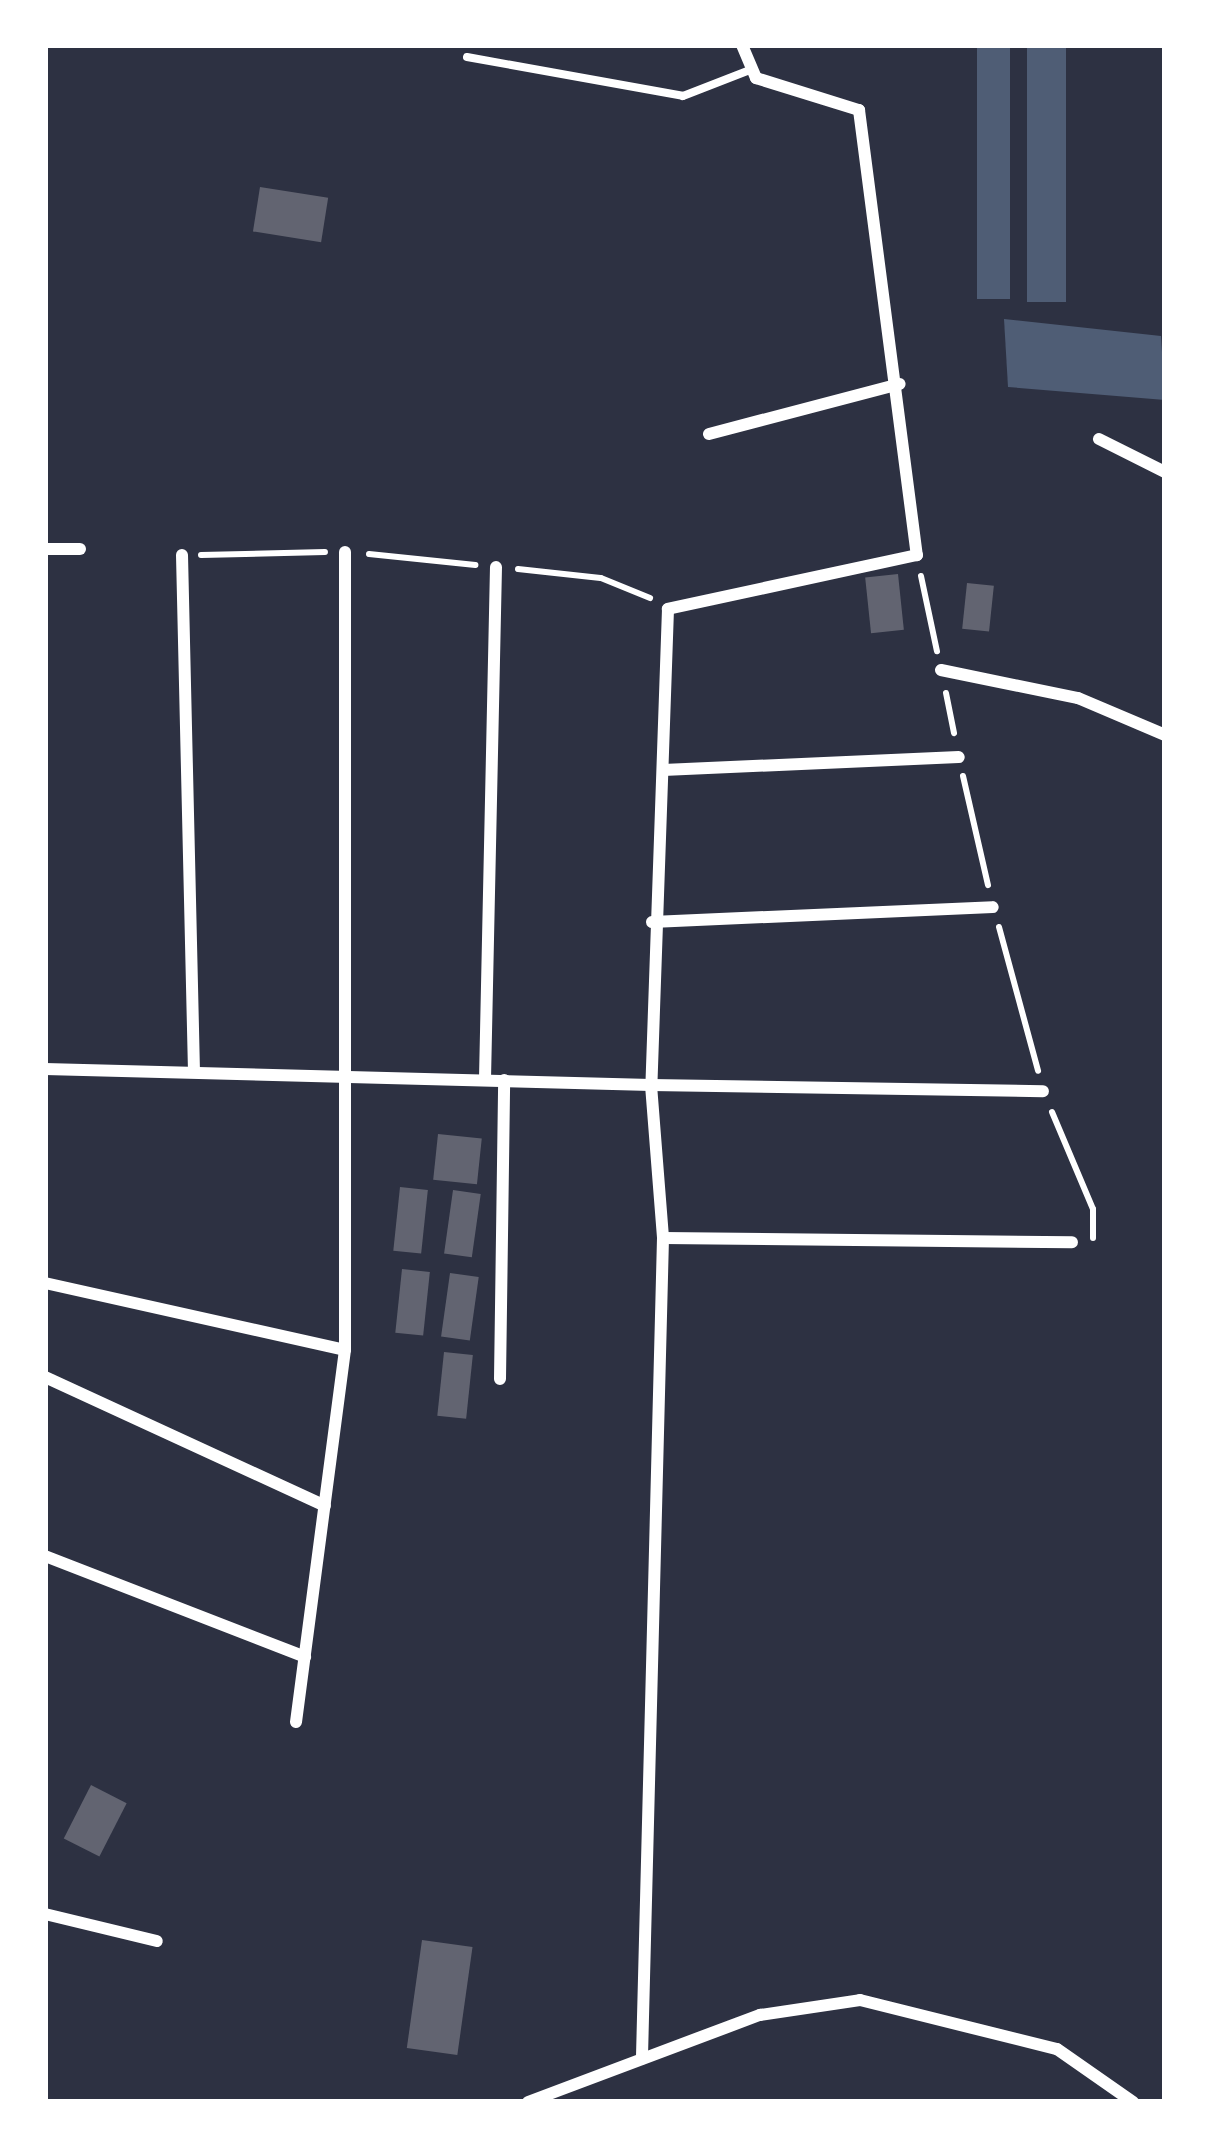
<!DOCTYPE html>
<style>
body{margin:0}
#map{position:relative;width:1210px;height:2147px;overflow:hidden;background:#2d3142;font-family:Ubuntu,sans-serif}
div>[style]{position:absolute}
.water>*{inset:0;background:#4f5d75;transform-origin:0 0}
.building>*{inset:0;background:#626471;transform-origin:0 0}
.path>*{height:6px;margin:-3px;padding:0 3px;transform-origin:3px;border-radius:3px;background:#fff}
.service>*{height:8px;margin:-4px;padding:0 4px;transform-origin:4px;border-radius:4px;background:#fff}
.minor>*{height:12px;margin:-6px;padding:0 6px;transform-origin:6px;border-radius:6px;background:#fff}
span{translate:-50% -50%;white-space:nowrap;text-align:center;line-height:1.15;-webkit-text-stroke:12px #fff;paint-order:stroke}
.frame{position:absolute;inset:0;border:48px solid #fff;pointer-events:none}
</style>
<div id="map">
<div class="water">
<div style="left:977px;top:45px;width:33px;height:254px"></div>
<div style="left:1027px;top:45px;width:39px;height:257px"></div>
<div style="clip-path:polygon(1004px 319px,1161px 336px,1165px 400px,1008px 387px)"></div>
</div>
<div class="building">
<div style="left:260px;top:187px;width:69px;height:45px;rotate:9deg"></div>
<div style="left:898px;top:574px;width:56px;height:33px;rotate:84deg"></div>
<div style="left:967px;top:583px;width:27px;height:46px;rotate:6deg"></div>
<div style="left:438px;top:1134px;width:44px;height:46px;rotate:6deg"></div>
<div style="left:400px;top:1187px;width:28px;height:64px;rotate:6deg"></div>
<div style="left:453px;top:1190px;width:28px;height:64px;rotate:8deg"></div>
<div style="left:402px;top:1269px;width:28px;height:64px;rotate:6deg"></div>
<div style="left:450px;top:1273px;width:29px;height:64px;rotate:8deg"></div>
<div style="left:444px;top:1352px;width:29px;height:64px;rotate:6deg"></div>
<div style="left:91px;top:1785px;width:40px;height:60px;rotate:27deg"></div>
<div style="left:422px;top:1940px;width:51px;height:109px;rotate:8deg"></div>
</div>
<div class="path">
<div style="left:369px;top:554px;width:107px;rotate:5.9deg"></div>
<div style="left:201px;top:555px;width:124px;rotate:-1.4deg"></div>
<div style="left:518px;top:569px;width:83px;rotate:6.2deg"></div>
<div style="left:601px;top:578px;width:53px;rotate:22.2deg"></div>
<div style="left:921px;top:576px;width:77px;rotate:78deg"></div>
<div style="left:946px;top:693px;width:41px;rotate:78.7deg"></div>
<div style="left:963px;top:776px;width:112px;rotate:77.1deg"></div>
<div style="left:999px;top:927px;width:149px;rotate:74.8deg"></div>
<div style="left:1052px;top:1112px;width:105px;rotate:67.1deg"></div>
<div style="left:1093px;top:1209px;width:29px;rotate:90deg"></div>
</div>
<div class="service">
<div style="left:467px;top:57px;width:219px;rotate:10.2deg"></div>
<div style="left:683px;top:96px;width:69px;rotate:-21.3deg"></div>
</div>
<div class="minor">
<div style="left:742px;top:45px;width:36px;rotate:67deg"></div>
<div style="left:756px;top:78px;width:108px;rotate:17.3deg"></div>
<div style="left:859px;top:110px;width:449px;rotate:82.6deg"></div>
<div style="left:917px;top:555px;width:255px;rotate:167.8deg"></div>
<div style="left:668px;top:609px;width:476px;rotate:92deg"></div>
<div style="left:651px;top:1085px;width:392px;rotate:0.9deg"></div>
<div style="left:709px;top:434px;width:197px;rotate:-14.7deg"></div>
<div style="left:1099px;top:439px;width:74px;rotate:26.6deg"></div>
<div style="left:45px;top:549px;width:35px"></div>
<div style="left:182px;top:555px;width:517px;rotate:88.67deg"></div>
<div style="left:941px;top:670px;width:140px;rotate:11.6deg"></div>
<div style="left:1078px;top:698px;width:95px;rotate:23deg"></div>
<div style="left:663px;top:770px;width:296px;rotate:-2.5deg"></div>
<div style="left:652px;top:922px;width:341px;rotate:-2.5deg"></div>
<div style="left:45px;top:1069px;width:606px;rotate:1.51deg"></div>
<div style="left:651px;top:1085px;width:153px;rotate:85.5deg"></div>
<div style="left:663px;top:1238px;width:821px;rotate:91.47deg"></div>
<div style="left:485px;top:1079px;width:512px;rotate:-88.77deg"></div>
<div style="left:663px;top:1238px;width:409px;rotate:0.6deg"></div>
<div style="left:45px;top:1283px;width:307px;rotate:12.6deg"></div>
<div style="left:45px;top:1377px;width:308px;rotate:24.7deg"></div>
<div style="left:500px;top:1379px;width:299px;rotate:-89.2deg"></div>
<div style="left:45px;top:1556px;width:279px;rotate:21.2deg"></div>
<div style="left:296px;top:1722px;width:375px;rotate:-82.5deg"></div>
<div style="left:345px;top:1350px;width:798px;rotate:-90deg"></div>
<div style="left:45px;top:1914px;width:115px;rotate:13.6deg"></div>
<div style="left:528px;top:2102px;width:248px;rotate:-20.6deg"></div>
<div style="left:760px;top:2015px;width:101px;rotate:-8.5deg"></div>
<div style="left:860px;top:2000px;width:203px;rotate:14deg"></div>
<div style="left:1057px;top:2049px;width:93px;rotate:34.9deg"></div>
</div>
<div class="frame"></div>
</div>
